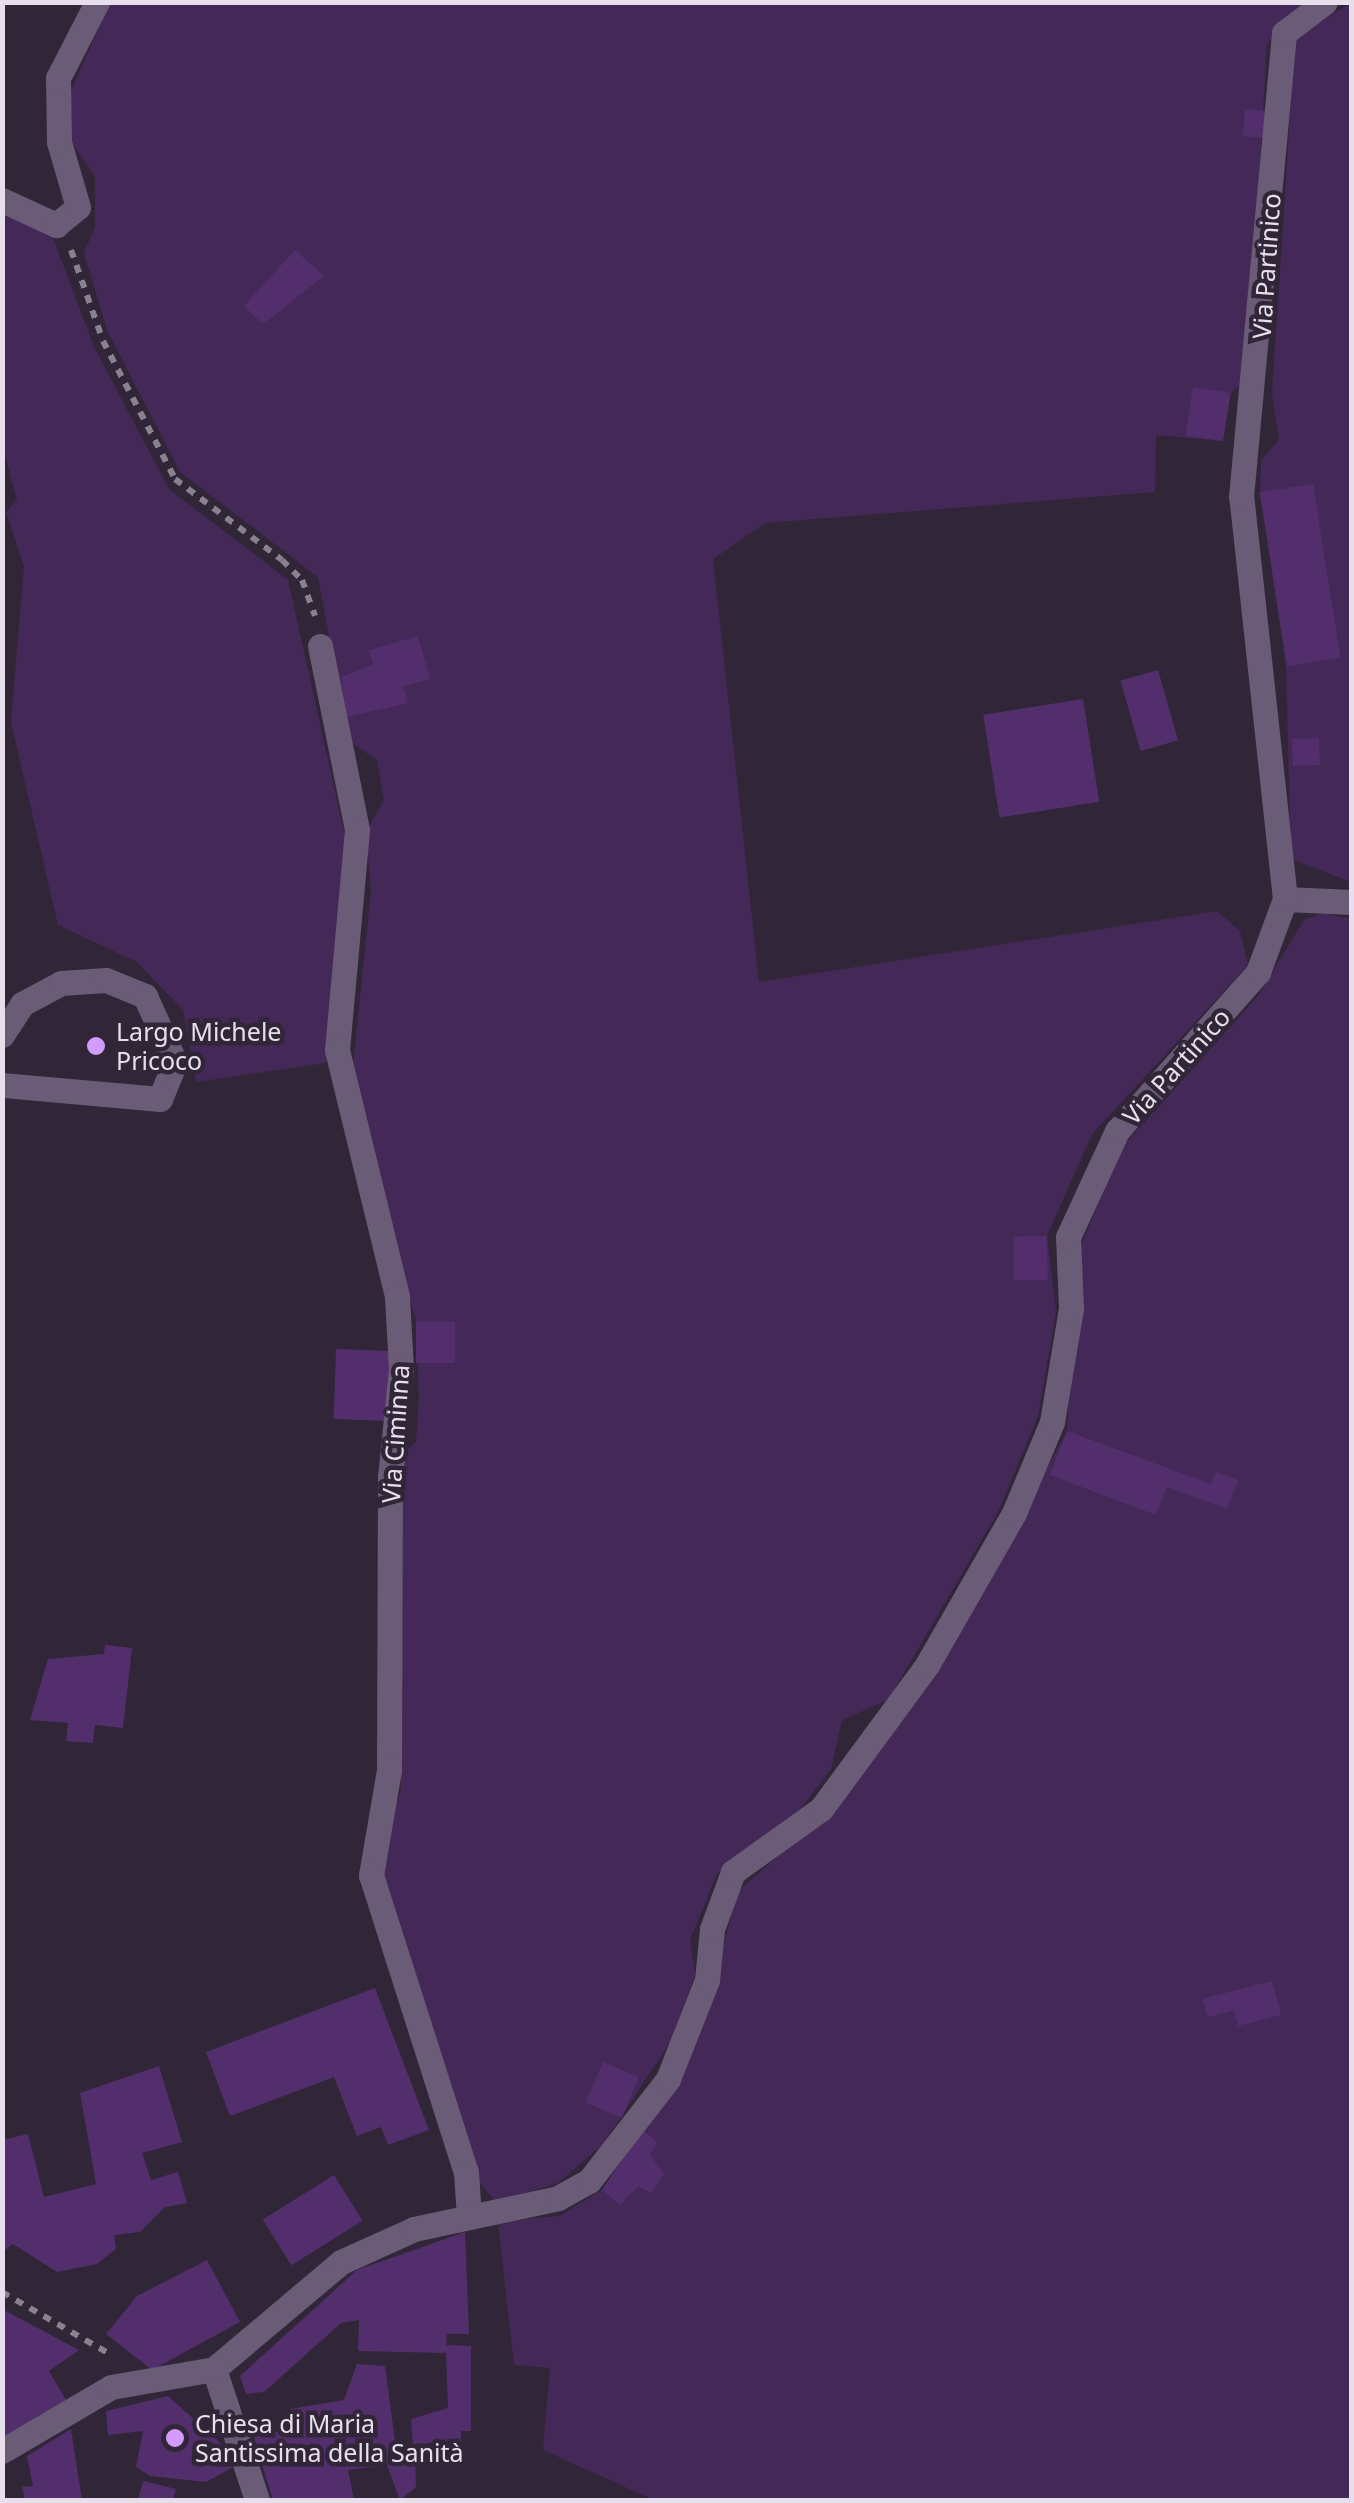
<!DOCTYPE html>
<meta charset="utf-8">
<style>
body{margin:0}
#map{position:relative;width:1354px;height:2503px;overflow:hidden;background:#302638;font-family:"Noto Sans",sans-serif}
div>[style]{position:absolute}
.green>*{inset:0;background:#442958}
.building>*{inset:0;background:#532e6c;transform-origin:0 0}
.path>*{height:6px;margin-top:-3px;transform-origin:0;background:repeating-linear-gradient(90deg,#898190 0 8px,transparent 0 16px)}
.minor>*{height:25px;margin:-12.5px;padding:0 12.5px;transform-origin:12.5px;border-radius:12.5px;background:#6a5b77}
.dots>*{width:28px;height:28px;translate:-50% -50%;box-sizing:border-box;border:5px solid #302638;border-radius:50%}
span{translate:-50% -50%;white-space:nowrap;text-align:center;line-height:1.15;-webkit-text-stroke:9px #302638;paint-order:stroke}
.street-label{font-size:25px;color:#e7e0ec}
.poi-label{font-size:25px;color:#e7e0ec}
.left{translate:0 -50%;text-align:left}
.frame{position:absolute;inset:0;border:5px solid #e7e0ec;pointer-events:none}
</style>
<div id="map">
<div class="green">
<div style="clip-path:polygon(110px 3px,1309px 3px,1267px 44px,1247px 380px,1231px 393px,1223px 441px,1156px 435px,1155px 492px,765px 523px,713px 559px,759px 982px,1217px 911px,1240px 931px,1248px 965px,1092px 1134px,1047px 1236px,1056px 1312px,1038px 1416px,998px 1512px,888px 1700px,842px 1720px,831px 1769px,799px 1811px,717px 1874px,690px 1940px,695px 1975px,671px 2041px,603px 2144px,558px 2183px,496px 2202px,479px 2182px,378px 1860px,401px 1790px,401px 1455px,416px 1442px,419px 1398px,416px 1322px,352px 1076px,371px 891px,366px 832px,384px 800px,377px 760px,348px 740px,318px 577px,180px 472px,107px 330px,84px 253px,95px 227px,95px 177px,67px 135px,69px 95px)"></div>
<div style="clip-path:polygon(1351px 3px,1351px 882px,1291px 859px,1286px 666px,1260px 492px,1261px 460px,1279px 440px,1272px 394px,1295px 37px)"></div>
<div style="clip-path:polygon(2px 209px,53px 238px,94px 347px,169px 489px,288px 580px,346px 841px,326px 1063px,196px 1082px,183px 1010px,137px 962px,58px 925px,11px 722px,24px 567px,6px 512px,17px 500px,3px 447px)"></div>
<div style="clip-path:polygon(1323px 913px,1351px 919px,1351px 2500px,654px 2500px,543px 2450px,550px 2368px,514px 2365px,498px 2222px,559px 2216px,602px 2190px,701px 2030px,738px 1891px,838px 1804px,937px 1675px,1067px 1431px,1079px 1251px,1121px 1148px,1258px 996px,1304px 920px)"></div>
</div>
<div class="building">
<div style="left:1245px;top:109px;width:22px;height:27px;rotate:5deg"></div>
<div style="clip-path:polygon(295px 250px,324px 276px,263px 324px,244px 306px)"></div>
<div style="left:1193px;top:387px;width:38px;height:49px;rotate:9deg"></div>
<div style="left:1313px;top:484px;width:176px;height:54px;rotate:81deg"></div>
<div style="clip-path:polygon(418px 636px,430px 679px,403px 686px,408px 703px,347px 717px,341px 677px,373px 665px,369px 650px)"></div>
<div style="left:1158px;top:670px;width:73px;height:39px;rotate:74deg"></div>
<div style="left:1083px;top:699px;width:104px;height:101px;rotate:81deg"></div>
<div style="left:1319px;top:738px;width:27px;height:27px;rotate:88deg"></div>
<div style="left:1047px;top:1236px;width:44px;height:34px;rotate:89deg"></div>
<div style="left:416px;top:1322px;width:39px;height:41px"></div>
<div style="left:390px;top:1351px;width:70px;height:54px;rotate:92deg"></div>
<div style="clip-path:polygon(1067px 1431px,1211px 1484px,1216px 1472px,1238px 1480px,1227px 1509px,1167px 1487px,1156px 1515px,1050px 1475px)"></div>
<div style="clip-path:polygon(105px 1645px,132px 1648px,123px 1728px,95px 1725px,93px 1743px,66px 1741px,68px 1723px,30px 1720px,48px 1659px,104px 1654px)"></div>
<div style="clip-path:polygon(1272px 1981px,1281px 2015px,1238px 2026px,1234px 2010px,1208px 2017px,1202px 1999px)"></div>
<div style="clip-path:polygon(375px 1988px,429px 2130px,388px 2145px,381px 2127px,357px 2136px,334px 2077px,230px 2116px,206px 2052px)"></div>
<div style="left:603px;top:2062px;width:39px;height:44px;rotate:23deg"></div>
<div style="clip-path:polygon(159px 2066px,182px 2142px,142px 2153px,151px 2180px,178px 2172px,187px 2203px,165px 2207px,140px 2232px,114px 2235px,116px 2249px,97px 2264px,57px 2272px,13px 2244px,2px 2252px,2px 2140px,28px 2134px,44px 2197px,96px 2184px,80px 2093px)"></div>
<div style="clip-path:polygon(643px 2130px,657px 2142px,650px 2155px,664px 2174px,651px 2193px,638px 2186px,620px 2205px,602px 2190px)"></div>
<div style="left:334px;top:2175px;width:54px;height:84px;rotate:58deg"></div>
<div style="clip-path:polygon(465px 2232px,469px 2334px,447px 2334px,446px 2345px,471px 2346px,471px 2431px,461px 2431px,460px 2463px,445px 2464px,445px 2439px,413px 2447px,411px 2419px,448px 2408px,446px 2353px,358px 2351px,359px 2320px,341px 2323px,264px 2392px,246px 2394px,240px 2376px,357px 2270px)"></div>
<div style="clip-path:polygon(207px 2260px,240px 2322px,152px 2370px,106px 2334px,137px 2296px)"></div>
<div style="clip-path:polygon(2px 2309px,79px 2350px,49px 2371px,66px 2400px,5px 2436px)"></div>
<div style="clip-path:polygon(357px 2364px,385px 2366px,398px 2463px,415px 2459px,416px 2487px,400px 2500px,387px 2465px,348px 2470px,354px 2500px,273px 2500px,249px 2422px,266px 2417px,269px 2432px,291px 2431px,290px 2409px,344px 2400px)"></div>
<div style="clip-path:polygon(168px 2396px,227px 2449px,235px 2466px,206px 2482px,150px 2476px,136px 2467px,143px 2431px,108px 2435px,106px 2411px)"></div>
<div style="clip-path:polygon(71px 2429px,82px 2500px,25px 2500px,22px 2487px,33px 2486px,27px 2456px)"></div>
<div style="clip-path:polygon(143px 2481px,176px 2489px,173px 2500px,138px 2500px)"></div>
</div>
<div class="path">
<div style="left:71px;top:250px;width:96px;rotate:70.6deg"></div>
<div style="left:103px;top:341px;width:156px;rotate:62.4deg"></div>
<div style="left:175px;top:479px;width:134px;rotate:37.1deg"></div>
<div style="left:282px;top:560px;width:28px;rotate:45deg"></div>
<div style="left:302px;top:580px;width:38px;rotate:70deg"></div>
<div style="left:2px;top:2292px;width:125px;rotate:29.9deg"></div>
</div>
<div class="minor">
<div style="left:2px;top:200px;width:60px;rotate:24.8deg"></div>
<div style="left:56px;top:225px;width:28px;rotate:-39deg"></div>
<div style="left:78px;top:207px;width:68px;rotate:-106.3deg"></div>
<div style="left:59px;top:142px;width:64px;rotate:-90.9deg"></div>
<div style="left:58px;top:78px;width:85px;rotate:-62.8deg"></div>
<div style="left:320px;top:646px;width:188px;rotate:78.6deg"></div>
<div style="left:357px;top:830px;width:221px;rotate:95.2deg"></div>
<div style="left:337px;top:1050px;width:254px;rotate:76.3deg"></div>
<div style="left:397px;top:1297px;width:72px;rotate:86.8deg"></div>
<div style="left:401px;top:1369px;width:109px;rotate:95.8deg"></div>
<div style="left:390px;top:1477px;width:293px;rotate:90.2deg"></div>
<div style="left:389px;top:1770px;width:107px;rotate:99.7deg"></div>
<div style="left:371px;top:1875px;width:312px;rotate:72.3deg"></div>
<div style="left:466px;top:2172px;width:45px;rotate:86.2deg"></div>
<div style="left:1285px;top:899px;width:67px;rotate:2.6deg"></div>
<div style="left:2px;top:1035px;width:37px;rotate:-57deg"></div>
<div style="left:22px;top:1004px;width:44px;rotate:-28.3deg"></div>
<div style="left:61px;top:983px;width:45px;rotate:-3.8deg"></div>
<div style="left:106px;top:980px;width:42px;rotate:22.3deg"></div>
<div style="left:145px;top:996px;width:72px;rotate:65.6deg"></div>
<div style="left:175px;top:1062px;width:40px;rotate:112deg"></div>
<div style="left:160px;top:1099px;width:159px;rotate:-174.9deg"></div>
<div style="left:214px;top:2369px;width:166px;rotate:-40.1deg"></div>
<div style="left:341px;top:2262px;width:80px;rotate:-24.3deg"></div>
<div style="left:414px;top:2229px;width:147px;rotate:-12.1deg"></div>
<div style="left:558px;top:2198px;width:35px;rotate:-29deg"></div>
<div style="left:589px;top:2181px;width:129px;rotate:-52.2deg"></div>
<div style="left:668px;top:2079px;width:106px;rotate:-68.5deg"></div>
<div style="left:707px;top:1980px;width:51px;rotate:-84.4deg"></div>
<div style="left:712px;top:1929px;width:61px;rotate:-69.8deg"></div>
<div style="left:733px;top:1872px;width:108px;rotate:-35.6deg"></div>
<div style="left:821px;top:1809px;width:179px;rotate:-53.6deg"></div>
<div style="left:927px;top:1665px;width:175px;rotate:-60.2deg"></div>
<div style="left:1014px;top:1513px;width:99px;rotate:-67.3deg"></div>
<div style="left:1052px;top:1422px;width:116px;rotate:-80.5deg"></div>
<div style="left:1071px;top:1308px;width:71px;rotate:-92.4deg"></div>
<div style="left:1068px;top:1237px;width:117px;rotate:-65.2deg"></div>
<div style="left:1117px;top:1131px;width:213px;rotate:-48.4deg"></div>
<div style="left:1258px;top:972px;width:78px;rotate:-69.7deg"></div>
<div style="left:1285px;top:899px;width:404px;rotate:-96.2deg"></div>
<div style="left:1241px;top:497px;width:466px;rotate:-84.7deg"></div>
<div style="left:1284px;top:33px;width:51px;rotate:-37.1deg"></div>
<div style="left:214px;top:2369px;width:138px;rotate:71.8deg"></div>
<div style="left:2px;top:2451px;width:126px;rotate:-30.4deg"></div>
<div style="left:111px;top:2387px;width:105px;rotate:-9.9deg"></div>
</div>
<div class="dots">
<div style="left:96px;top:1046px;background:#d39cfc"></div>
<div style="left:175px;top:2438px;background:#d39cfc"></div>
</div>
<div class="street-label">
<span style="left:1266px;top:266px;rotate:-86deg">Via Partinico</span>
<span style="left:1176px;top:1066px;rotate:-48deg">Via Partinico</span>
<span style="left:395px;top:1434px;rotate:-86deg">Via Ciminna</span>
</div>
<div class="poi-label">
<span class="left" style="left:116px;top:1046px">Largo Michele<br>Pricoco</span>
<span class="left" style="left:195px;top:2438px">Chiesa di Maria<br>Santissima della Sanità</span>
</div>
<div class="frame"></div>
</div>
